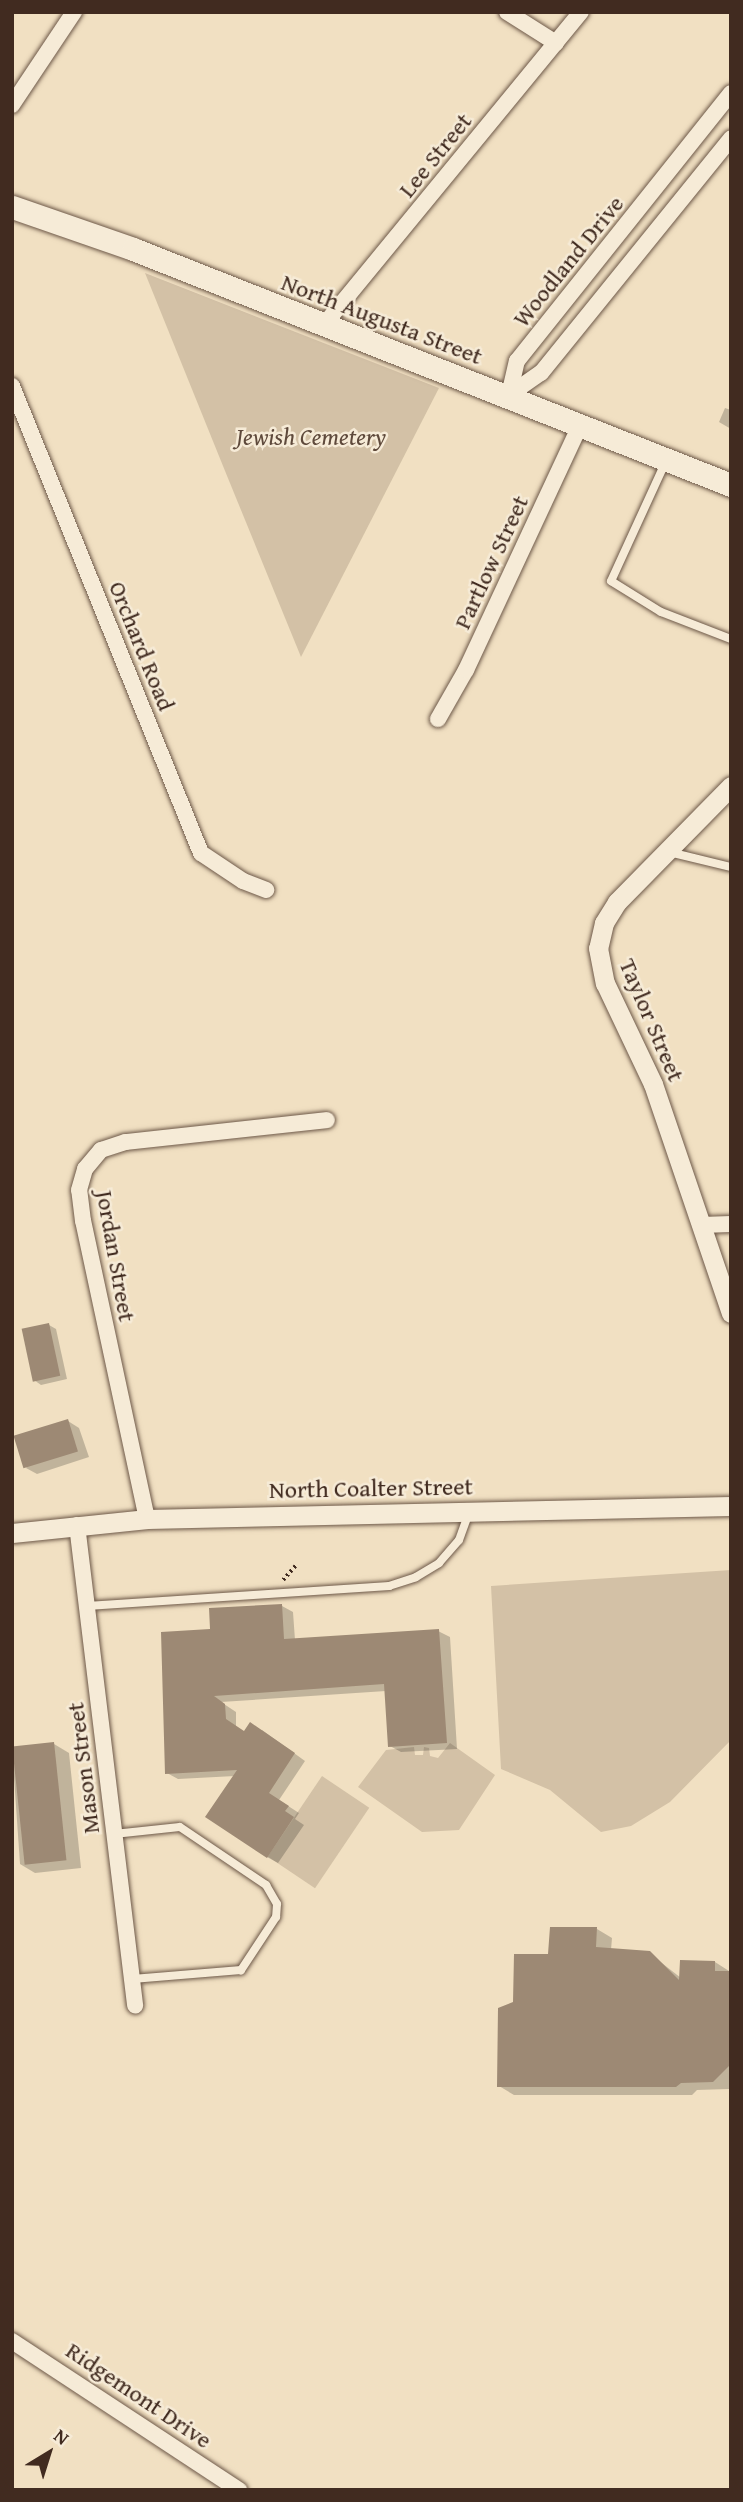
<!DOCTYPE html>
<style>
body{margin:0}
#map{position:relative;width:743px;height:2502px;overflow:hidden;background:#f1e0c2;font-family:"Gentium Book Plus",serif}
div>[style]{position:absolute}
.green>*{inset:0;background:#d3c1a6;transform-origin:0 0}
.shadow>*{inset:0;background:#0003}
.building>*{inset:0;background:#9d8974;transform-origin:0 0}
.path>*{height:3.5px;margin-top:-1.75px;transform-origin:0;background:repeating-linear-gradient(90deg,#412b20 0 2px,transparent 0 5.5px)}
.roads{filter:drop-shadow(0 0 2px #6d5848) drop-shadow(0 0 2px #6d5848)}
.service>*{height:8px;margin:-4px;padding:0 4px;transform-origin:4px;border-radius:4px;background:#f6ebd7}
.minor>*{height:16px;margin:-8px;padding:0 8px;transform-origin:8px;border-radius:8px;background:#f6ebd7}
.tertiary>*{height:19px;margin:-9.5px;padding:0 9.5px;transform-origin:9.5px;border-radius:9.5px;background:#f6ebd7}
.secondary>*{height:23px;margin:-11.5px;padding:0 11.5px;transform-origin:11.5px;border-radius:11.5px;background:#f6ebd7}
span{translate:-50% -50%;white-space:nowrap;text-align:center;line-height:1.15;-webkit-text-stroke:5px #f6ebd7;paint-order:stroke}
.street-label{font-size:24px;color:#412b20}
.park-label{font-size:24px;color:#5e493b;font-style:italic}
.frame{position:absolute;inset:0;border:14px solid #412b20;pointer-events:none}
.north{position:absolute;left:14px;top:2418px;width:70px;height:70px;-webkit-text-stroke:5px #f6ebd7;paint-order:stroke;rotate:38deg;font-size:19px;font-weight:700;line-height:28px;text-align:center;color:#412b20}
.north::after{content:'';display:block;margin:auto;width:24px;height:32px;background:#412b20;clip-path:polygon(50% 0,100% 100%,50% 72%,0 100%)}
</style>
<div id="map">
<div class="green">
<div style="clip-path:polygon(145px 273px,439px 388px,301px 657px,223px 466px)"></div>
<div style="clip-path:polygon(731px 1570px,731px 1740px,670px 1802px,631px 1826px,601px 1832px,550px 1790px,501px 1769px,491px 1586px)"></div>
<div style="clip-path:polygon(450px 1743px,495px 1775px,459px 1830px,422px 1832px,358px 1787px,386px 1750px,414px 1747px,415px 1755px,423px 1755px,424px 1747px,429px 1748px,430px 1756px,438px 1758px)"></div>
<div style="left:322px;top:1776px;width:57px;height:97px;rotate:34deg"></div>
</div>
<div class="shadow">
<div style="clip-path:polygon(725px 408px,731px 410px,731px 429px,719px 422px)"></div>
<div style="clip-path:polygon(49px 1325px,56px 1329px,67px 1379px,41px 1385px,34px 1380px)"></div>
<div style="clip-path:polygon(68px 1421px,79px 1428px,89px 1457px,37px 1474px,26px 1468px)"></div>
<div style="clip-path:polygon(282px 1606px,293px 1612px,295px 1640px,438px 1631px,450px 1637px,457px 1749px,401px 1752px,390px 1746px,386px 1691px,221px 1702px,236px 1712px,236px 1727px,245px 1733px,262px 1730px,305px 1761px,279px 1800px,299px 1813px,295px 1819px,304px 1825px,278px 1863px,267px 1857px,235px 1776px,178px 1779px,167px 1773px,212px 1630px)"></div>
<div style="clip-path:polygon(54px 1744px,69px 1753px,81px 1868px,35px 1873px,20px 1864px,12px 1748px)"></div>
<div style="clip-path:polygon(597px 1929px,612px 1938px,611px 1950px,649px 1953px,681px 1978px,715px 1962px,729px 1971px,729px 2089px,697px 2090px,692px 2095px,514px 2095px,499px 2086px,515px 2004px,550px 1956px)"></div>
</div>
<div class="building">
<div style="left:49px;top:1323px;width:54px;height:28px;rotate:78deg"></div>
<div style="left:68px;top:1419px;width:34px;height:57px;rotate:73deg"></div>
<div style="clip-path:polygon(282px 1604px,284px 1639px,439px 1629px,447px 1743px,388px 1747px,384px 1684px,214px 1696px,225px 1704px,226px 1719px,244px 1731px,250px 1722px,295px 1753px,269px 1793px,289px 1806px,285px 1811px,294px 1817px,267px 1858px,205px 1817px,237px 1770px,165px 1774px,161px 1632px,210px 1629px,209px 1608px)"></div>
<div style="left:54px;top:1742px;width:119px;height:42px;rotate:84deg"></div>
<div style="clip-path:polygon(550px 1927px,597px 1927px,596px 1947px,650px 1951px,679px 1980px,680px 1960px,715px 1961px,715px 1971px,731px 1971px,731px 2064px,713px 2082px,681px 2083px,676px 2087px,497px 2087px,498px 2008px,513px 2002px,514px 1954px,548px 1954px)"></div>
</div>
<div class="path">
<div style="left:283px;top:1580px;width:21px;rotate:-49deg"></div>
</div>
<div class="roads">
<div class="service">
<div style="left:666px;top:461px;width:132px;rotate:114.6deg"></div>
<div style="left:611px;top:581px;width:59px;rotate:31.8deg"></div>
<div style="left:661px;top:612px;width:75px;rotate:21.1deg"></div>
<div style="left:669px;top:852px;width:64px;rotate:13.6deg"></div>
<div style="left:87px;top:1606px;width:303px;rotate:-3.8deg"></div>
<div style="left:389px;top:1586px;width:28px;rotate:-18deg"></div>
<div style="left:416px;top:1577px;width:27px;rotate:-31deg"></div>
<div style="left:439px;top:1563px;width:30px;rotate:-49deg"></div>
<div style="left:459px;top:1540px;width:29px;rotate:-70deg"></div>
<div style="left:114px;top:1834px;width:66px;rotate:-6.1deg"></div>
<div style="left:180px;top:1827px;width:104px;rotate:34deg"></div>
<div style="left:266px;top:1885px;width:22px;rotate:60deg"></div>
<div style="left:277px;top:1904px;width:13px;rotate:94deg"></div>
<div style="left:276px;top:1917px;width:64px;rotate:123.4deg"></div>
<div style="left:241px;top:1970px;width:109px;rotate:175.3deg"></div>
</div>
<div class="minor">
<div style="left:507px;top:12px;width:58px;rotate:32.3deg"></div>
<div style="left:12px;top:105px;width:112px;rotate:-56.3deg"></div>
<div style="left:323px;top:326px;width:406px;rotate:-50.6deg"></div>
<div style="left:12px;top:386px;width:504px;rotate:67.97deg"></div>
<div style="left:201px;top:853px;width:50px;rotate:33.7deg"></div>
<div style="left:243px;top:881px;width:25px;rotate:21deg"></div>
<div style="left:509px;top:395px;width:35px;rotate:-77deg"></div>
<div style="left:517px;top:361px;width:343px;rotate:-51.4deg"></div>
<div style="left:509px;top:395px;width:39px;rotate:-35deg"></div>
<div style="left:541px;top:373px;width:302px;rotate:-51deg"></div>
<div style="left:438px;top:719px;width:56px;rotate:-60.3deg"></div>
<div style="left:466px;top:670px;width:272px;rotate:-65deg"></div>
<div style="left:701px;top:1225px;width:30px;rotate:-2deg"></div>
<div style="left:147px;top:1519px;width:305px;rotate:-102.1deg"></div>
<div style="left:83px;top:1221px;width:31px;rotate:-97deg"></div>
<div style="left:79px;top:1190px;width:22px;rotate:-74deg"></div>
<div style="left:85px;top:1169px;width:25px;rotate:-50deg"></div>
<div style="left:101px;top:1150px;width:26px;rotate:-18deg"></div>
<div style="left:126px;top:1142px;width:202px;rotate:-6.2deg"></div>
<div style="left:77px;top:1525px;width:484px;rotate:83.1deg"></div>
<div style="left:12px;top:2341px;width:272px;rotate:33.3deg"></div>
</div>
<div class="tertiary">
<div style="left:731px;top:786px;width:163px;rotate:134.5deg"></div>
<div style="left:617px;top:902px;width:25px;rotate:122deg"></div>
<div style="left:604px;top:923px;width:26px;rotate:103deg"></div>
<div style="left:598px;top:948px;width:36px;rotate:79deg"></div>
<div style="left:605px;top:983px;width:112px;rotate:64.6deg"></div>
<div style="left:653px;top:1084px;width:242px;rotate:71.2deg"></div>
<div style="left:12px;top:1533px;width:136px;rotate:-5.9deg"></div>
<div style="left:147px;top:1519px;width:584px;rotate:-1.28deg"></div>
</div>
<div class="secondary">
<div style="left:12px;top:207px;width:128px;rotate:19.1deg"></div>
<div style="left:133px;top:249px;width:643px;rotate:21.54deg"></div>
</div>
</div>
<div class="street-label">
<span style="left:435px;top:155px;rotate:-51deg">Lee Street</span>
<span style="left:568px;top:261px;rotate:-51deg">Woodland Drive</span>
<span style="left:382px;top:319px;rotate:21deg">North Augusta Street</span>
<span style="left:491px;top:562px;rotate:-65deg">Partlow Street</span>
<span style="left:142px;top:646px;rotate:68deg">Orchard Road</span>
<span style="left:652px;top:1020px;rotate:67deg">Taylor Street</span>
<span style="left:116px;top:1256px;rotate:80deg">Jordan Street</span>
<span style="left:371px;top:1488px;rotate:-1deg">North Coalter Street</span>
<span style="left:83px;top:1768px;rotate:-97deg">Mason Street</span>
<span style="left:139px;top:2395px;rotate:34deg">Ridgemont Drive</span>
</div>
<div class="park-label">
<span style="left:311px;top:437px">Jewish Cemetery</span>
</div>
<div class="frame"></div>
<div class="north">N</div>
</div>
